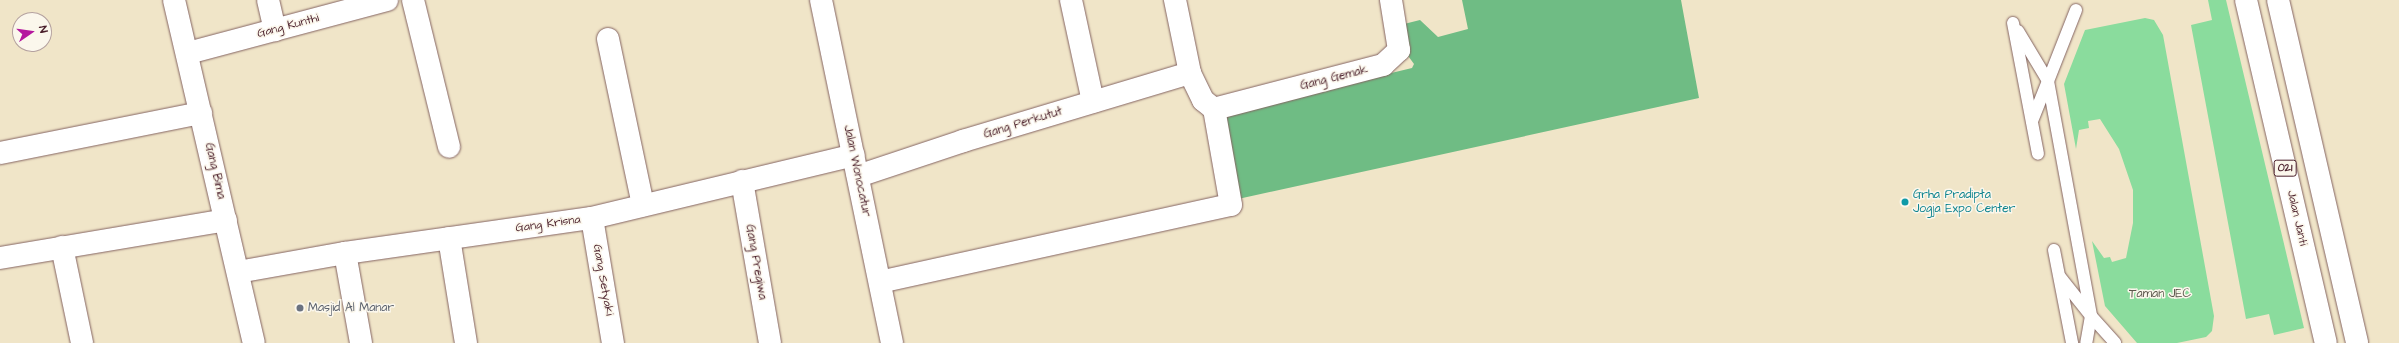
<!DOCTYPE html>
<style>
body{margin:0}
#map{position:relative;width:2399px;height:343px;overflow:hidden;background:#f0e5c8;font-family:"Architects Daughter",sans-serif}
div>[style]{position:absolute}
.green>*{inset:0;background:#8adc9d}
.forest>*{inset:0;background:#6fbc84}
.roads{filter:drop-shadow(0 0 1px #846462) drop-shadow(0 0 1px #846462)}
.service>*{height:12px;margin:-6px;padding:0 6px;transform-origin:6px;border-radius:6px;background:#fff}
.minor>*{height:22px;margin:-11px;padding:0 11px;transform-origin:11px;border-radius:11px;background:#fff}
.tertiary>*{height:22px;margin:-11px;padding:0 11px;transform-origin:11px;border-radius:11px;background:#fff}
.primary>*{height:22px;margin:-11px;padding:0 11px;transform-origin:11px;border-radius:11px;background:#fff}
.dots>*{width:11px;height:11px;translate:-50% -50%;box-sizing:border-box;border:2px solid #fbf7ec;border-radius:50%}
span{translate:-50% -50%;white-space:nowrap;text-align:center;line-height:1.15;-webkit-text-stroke:3px #fbf7ec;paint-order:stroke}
.shield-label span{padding:1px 3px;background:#fbf7ec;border:1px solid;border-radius:3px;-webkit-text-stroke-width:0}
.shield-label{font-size:11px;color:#4a1f2b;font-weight:700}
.street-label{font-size:12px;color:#4a1f2b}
.culture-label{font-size:12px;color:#0d838f}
.left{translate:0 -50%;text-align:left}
.park-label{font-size:12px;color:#5d584d}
.worship-label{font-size:12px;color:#5b616d}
.north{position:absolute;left:12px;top:12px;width:40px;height:40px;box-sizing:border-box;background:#fbf7ec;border:1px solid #b4a19f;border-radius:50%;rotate:77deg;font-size:11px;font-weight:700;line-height:16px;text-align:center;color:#4a1f2b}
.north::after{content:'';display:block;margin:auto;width:14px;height:18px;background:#b5179e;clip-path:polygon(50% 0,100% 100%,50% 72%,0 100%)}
</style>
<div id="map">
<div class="green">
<div style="clip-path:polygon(2208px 0,2226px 0,2304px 328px,2274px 335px,2269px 314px,2246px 319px,2191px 25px,2212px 20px)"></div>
<div style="clip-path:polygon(2145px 18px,2154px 20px,2163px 35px,2214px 316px,2212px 331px,2206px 337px,2177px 343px,2137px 343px,2105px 306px,2092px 241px,2104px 258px,2110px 257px,2112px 262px,2126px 258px,2133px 223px,2133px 190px,2119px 149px,2100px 119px,2088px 121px,2089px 128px,2079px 130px,2076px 149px,2064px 84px,2085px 30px)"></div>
</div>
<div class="forest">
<div style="clip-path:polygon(1462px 0,1681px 0,1699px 98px,1238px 199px,1225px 113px,1412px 68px,1414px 64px,1406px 53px,1404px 24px,1420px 20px,1438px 37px,1468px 29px)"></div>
</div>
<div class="roads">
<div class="service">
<div style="left:2076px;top:10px;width:76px;rotate:111.5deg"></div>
<div style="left:2048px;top:81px;width:239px;rotate:79.6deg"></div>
<div style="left:2091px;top:316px;width:36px;rotate:48deg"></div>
<div style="left:2013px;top:23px;width:133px;rotate:79.2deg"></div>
<div style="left:2018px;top:31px;width:58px;rotate:59deg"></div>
<div style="left:2048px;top:81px;width:43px;rotate:111.8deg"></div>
<div style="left:2054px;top:250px;width:95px;rotate:79deg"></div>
<div style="left:2060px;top:277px;width:50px;rotate:51.5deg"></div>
<div style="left:2091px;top:316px;width:27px;rotate:100deg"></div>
</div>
<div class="minor">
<div style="left:174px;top:0;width:352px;rotate:76.9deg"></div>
<div style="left:268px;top:0;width:31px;rotate:77deg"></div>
<div style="left:413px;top:0;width:151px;rotate:76.2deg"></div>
<div style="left:1071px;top:0;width:104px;rotate:77.8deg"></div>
<div style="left:608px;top:39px;width:170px;rotate:78.1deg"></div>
<div style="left:188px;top:53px;width:206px;rotate:-14.9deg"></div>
<div style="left:1214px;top:109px;width:175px;rotate:-14.6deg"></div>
<div style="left:1383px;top:65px;width:22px;rotate:-43deg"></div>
<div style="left:1399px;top:50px;width:51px;rotate:-99.1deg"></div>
<div style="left:0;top:153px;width:205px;rotate:-11.3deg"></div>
<div style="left:858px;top:176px;width:111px;rotate:-18.4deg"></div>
<div style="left:963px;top:141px;width:237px;rotate:-16.7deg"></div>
<div style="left:742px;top:181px;width:164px;rotate:80.2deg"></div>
<div style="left:592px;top:218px;width:127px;rotate:80.5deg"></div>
<div style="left:449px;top:238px;width:106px;rotate:80.8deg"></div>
<div style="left:62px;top:247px;width:98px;rotate:78.2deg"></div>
<div style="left:345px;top:253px;width:91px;rotate:79.9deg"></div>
<div style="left:0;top:258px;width:229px;rotate:-9.5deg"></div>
<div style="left:238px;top:272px;width:109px;rotate:-10.1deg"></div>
<div style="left:345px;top:253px;width:249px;rotate:-8.1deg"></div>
<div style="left:592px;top:218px;width:269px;rotate:-13.5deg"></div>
<div style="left:880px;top:282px;width:359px;rotate:-12.4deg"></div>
<div style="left:1231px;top:205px;width:97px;rotate:-100deg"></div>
<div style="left:1214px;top:109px;width:14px;rotate:-141deg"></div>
<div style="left:1203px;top:100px;width:30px;rotate:-116deg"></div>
<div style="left:1190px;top:73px;width:75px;rotate:-101.6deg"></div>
</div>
<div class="tertiary">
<div style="left:821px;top:0;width:350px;rotate:78.3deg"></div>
</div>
<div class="primary">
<div style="left:2246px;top:0;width:352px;rotate:76.9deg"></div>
<div style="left:2278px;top:0;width:352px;rotate:77deg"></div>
</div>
</div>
<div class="dots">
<div style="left:1905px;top:202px;background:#0f9aa8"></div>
<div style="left:300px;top:308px;background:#6b7280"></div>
</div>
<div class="shield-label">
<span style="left:2285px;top:168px">021</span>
</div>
<div class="street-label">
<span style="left:288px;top:26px;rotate:-15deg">Gang Kunthi</span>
<span style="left:1334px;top:78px;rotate:-14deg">Gang Gemak</span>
<span style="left:1023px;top:123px;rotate:-17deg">Gang Perkutut</span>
<span style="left:215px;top:171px;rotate:77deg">Gang Bima</span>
<span style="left:857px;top:171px;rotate:78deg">Jalan Wonocatur</span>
<span style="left:2297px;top:218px;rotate:77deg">Jalan Janti</span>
<span style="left:548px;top:224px;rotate:-8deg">Gang Krisna</span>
<span style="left:756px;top:262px;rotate:80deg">Gang Pregiwa</span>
<span style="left:603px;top:280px;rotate:80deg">Gang Setyaki</span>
</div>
<div class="culture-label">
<span class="left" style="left:1913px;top:202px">Grha Pradipta<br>Jogja Expo Center</span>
</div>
<div class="park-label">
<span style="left:2160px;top:294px">Taman JEC</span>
</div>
<div class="worship-label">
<span class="left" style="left:308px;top:308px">Masjid Al Manar</span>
</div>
<div class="north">N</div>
</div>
